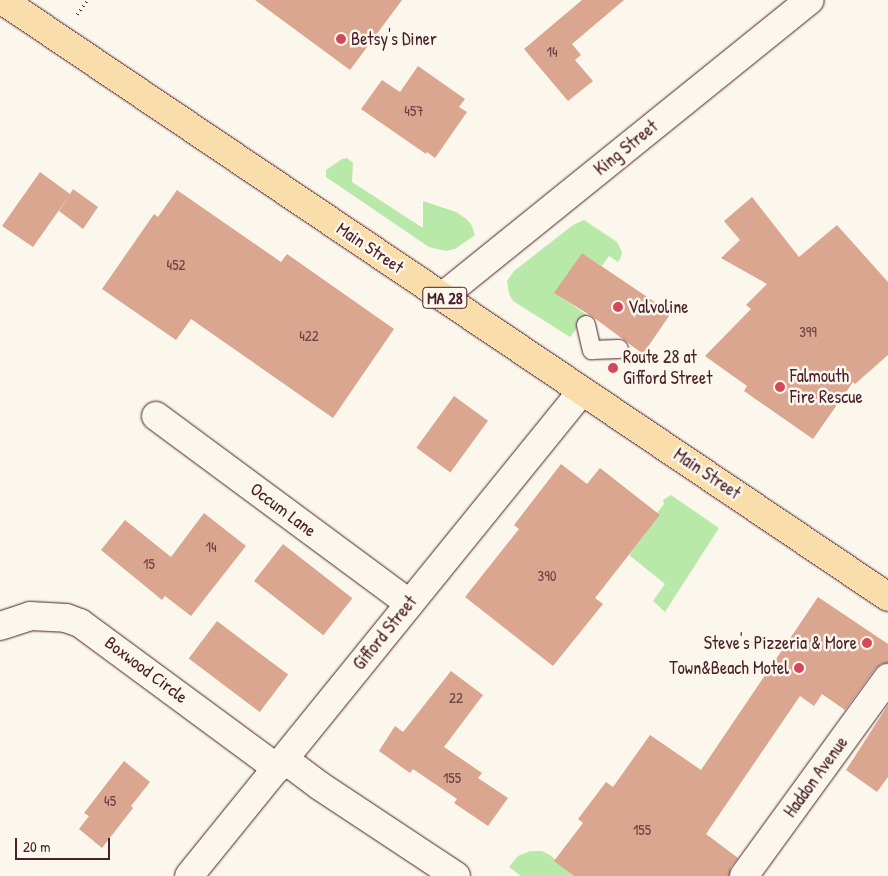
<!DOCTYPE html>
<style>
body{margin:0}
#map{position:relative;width:888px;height:876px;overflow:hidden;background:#fbf7ec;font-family:"Patrick Hand",sans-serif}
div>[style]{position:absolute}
.green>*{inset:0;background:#b8e9a9}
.building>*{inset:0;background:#dba68f;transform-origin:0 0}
.path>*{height:3px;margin-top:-1.5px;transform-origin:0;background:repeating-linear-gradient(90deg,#4a1f2b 0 1px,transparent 0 5px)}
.roads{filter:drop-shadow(0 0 1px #4a1f2b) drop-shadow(0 0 1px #4a1f2b)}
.lane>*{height:18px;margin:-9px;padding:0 9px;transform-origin:9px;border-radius:9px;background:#fbf7ec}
.street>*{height:28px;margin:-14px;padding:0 14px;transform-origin:14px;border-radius:14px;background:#fbf7ec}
.secondary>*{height:28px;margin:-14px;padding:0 14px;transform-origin:14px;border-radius:14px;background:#fbf7ec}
.primary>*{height:28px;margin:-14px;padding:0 14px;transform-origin:14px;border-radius:14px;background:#f9deab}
.dots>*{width:14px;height:14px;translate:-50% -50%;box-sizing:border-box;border:2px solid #fbf7ec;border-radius:50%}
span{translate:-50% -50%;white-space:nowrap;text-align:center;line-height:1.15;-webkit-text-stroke:5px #fbf7ec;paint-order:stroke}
.number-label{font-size:15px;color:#6e4144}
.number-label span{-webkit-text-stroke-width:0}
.shield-label span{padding:1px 4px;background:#fbf7ec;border:1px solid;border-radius:4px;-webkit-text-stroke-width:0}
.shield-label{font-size:16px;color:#4a1f2b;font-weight:700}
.poi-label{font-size:18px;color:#4a1f2b}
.left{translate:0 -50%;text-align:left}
.right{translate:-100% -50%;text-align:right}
.street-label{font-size:18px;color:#4a1f2b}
.scale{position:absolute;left:15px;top:838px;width:95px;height:22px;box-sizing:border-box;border:2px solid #4a1f2b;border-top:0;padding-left:6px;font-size:15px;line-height:18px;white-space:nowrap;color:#4a1f2b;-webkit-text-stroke:4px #fbf7ec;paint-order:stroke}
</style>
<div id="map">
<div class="green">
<div style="clip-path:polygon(347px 158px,353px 163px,352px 182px,423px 228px,423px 201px,456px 212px,465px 218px,471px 224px,475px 235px,455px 249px,446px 251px,429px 247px,326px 177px,326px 170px,342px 159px)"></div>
<div style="clip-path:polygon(584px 220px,617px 242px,622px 252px,621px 257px,618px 262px,609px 256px,602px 266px,582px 253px,555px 293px,587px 315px,570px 337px,513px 301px,509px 294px,507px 281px,514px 271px,573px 225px)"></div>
<div style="clip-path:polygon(671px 495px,719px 528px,665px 612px,653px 601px,665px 584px,629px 555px,660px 515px,657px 513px,664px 504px,663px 500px)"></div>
<div style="clip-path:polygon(530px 851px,542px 851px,550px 855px,574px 876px,521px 876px,509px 867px,518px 856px)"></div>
</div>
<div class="building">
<div style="clip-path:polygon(255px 0,402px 0,350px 70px)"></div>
<div style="clip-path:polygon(582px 0,624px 0,572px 44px,581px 55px,575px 60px,593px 81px,568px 101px,524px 49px)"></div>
<div style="clip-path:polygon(418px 66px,465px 99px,459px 107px,467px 112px,435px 158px,427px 152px,426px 154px,361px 109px,382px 80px,400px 92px)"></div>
<div style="clip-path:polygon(40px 172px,70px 194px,73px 189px,98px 207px,83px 229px,59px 211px,69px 196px,33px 247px,2px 226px)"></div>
<div style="clip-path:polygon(177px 190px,281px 262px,287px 254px,394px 329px,333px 418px,191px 319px,176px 340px,102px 289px,154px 214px,158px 217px)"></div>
<div style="clip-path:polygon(752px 197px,799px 257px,837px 225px,888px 282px,888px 355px,855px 384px,853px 382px,813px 439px,744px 391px,747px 386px,705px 356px,751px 309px,746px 305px,767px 284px,721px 258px,740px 240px,724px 221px)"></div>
<div style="clip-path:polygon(582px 253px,671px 313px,643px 354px,593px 317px,554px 293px)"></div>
<div style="left:454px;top:396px;width:42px;height:64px;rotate:36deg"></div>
<div style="clip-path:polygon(561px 464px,587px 484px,600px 468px,660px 515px,595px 598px,603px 604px,553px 666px,465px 597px,519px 529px,514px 525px)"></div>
<div style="clip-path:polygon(204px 513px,246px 546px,191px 616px,165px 596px,162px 600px,101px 550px,125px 520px,171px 557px)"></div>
<div style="left:283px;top:544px;width:88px;height:47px;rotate:38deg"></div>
<div style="clip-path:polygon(818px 597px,888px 644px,888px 663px,881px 664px,875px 669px,845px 710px,822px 694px,814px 706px,800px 696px,706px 834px,738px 858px,731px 867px,729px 876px,574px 876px,554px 861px,583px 823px,578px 819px,606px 782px,613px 787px,650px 735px,701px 770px)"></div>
<div style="left:217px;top:621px;width:89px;height:47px;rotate:37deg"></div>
<div style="clip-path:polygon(451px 671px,483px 695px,444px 747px,482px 773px,478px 778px,508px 798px,488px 826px,454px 803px,457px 799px,413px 769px,410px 773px,379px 751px,395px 726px,403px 732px)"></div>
<div style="clip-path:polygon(888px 705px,888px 777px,877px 792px,846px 770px)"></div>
<div style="clip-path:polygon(124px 761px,150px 782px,131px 806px,133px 808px,102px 848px,79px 829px,89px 816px,84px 813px)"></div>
</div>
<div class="path">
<div style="left:77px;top:14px;width:17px;rotate:-54deg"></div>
</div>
<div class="roads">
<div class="lane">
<div style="left:586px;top:325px;width:26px;rotate:77deg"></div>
<div style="left:592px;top:350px;width:27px;rotate:-2deg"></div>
</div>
<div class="street">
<div style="left:443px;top:296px;width:471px;rotate:-38.9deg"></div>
<div style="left:156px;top:416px;width:315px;rotate:36.5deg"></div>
<div style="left:0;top:626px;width:32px;rotate:-18deg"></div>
<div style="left:30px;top:616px;width:36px;rotate:3deg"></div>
<div style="left:66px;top:618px;width:15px;rotate:20deg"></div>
<div style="left:80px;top:623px;width:245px;rotate:36.4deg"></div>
<div style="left:744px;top:876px;width:245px;rotate:-54deg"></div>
</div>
<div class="secondary">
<div style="left:284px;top:759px;width:45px;rotate:36.9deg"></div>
<div style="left:320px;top:786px;width:163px;rotate:33.5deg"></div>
<div style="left:189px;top:876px;width:624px;rotate:-50.98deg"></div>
</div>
<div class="primary">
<div style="left:2px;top:0;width:1068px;rotate:33.97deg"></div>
</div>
</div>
<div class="dots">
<div style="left:341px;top:39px;background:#d1495b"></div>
<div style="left:618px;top:307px;background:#d1495b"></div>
<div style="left:613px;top:368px;background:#d1495b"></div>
<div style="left:780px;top:387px;background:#d1495b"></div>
<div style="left:867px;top:643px;background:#d1495b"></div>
<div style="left:799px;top:668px;background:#d1495b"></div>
</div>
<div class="number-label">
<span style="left:552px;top:52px">14</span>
<span style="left:414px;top:111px">457</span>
<span style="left:176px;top:265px">452</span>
<span style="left:808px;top:332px">399</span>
<span style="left:309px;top:336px">422</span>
<span style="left:211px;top:547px">14</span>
<span style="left:149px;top:564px">15</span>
<span style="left:547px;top:576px">390</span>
<span style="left:456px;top:698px">22</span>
<span style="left:452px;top:778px">155</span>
<span style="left:110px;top:801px">45</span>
<span style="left:642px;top:830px">155</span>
</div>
<div class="shield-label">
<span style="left:445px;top:298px">MA 28</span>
</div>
<div class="poi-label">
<span class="left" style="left:351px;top:39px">Betsy's Diner</span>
<span class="left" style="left:628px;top:307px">Valvoline</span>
<span class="left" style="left:623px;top:368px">Route 28 at<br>Gifford Street</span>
<span class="left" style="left:790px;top:387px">Falmouth<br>Fire Rescue</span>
<span class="right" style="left:857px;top:643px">Steve's Pizzeria &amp; More</span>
<span class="right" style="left:789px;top:668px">Town&amp;Beach Motel</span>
</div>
<div class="street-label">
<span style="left:626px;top:148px;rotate:-39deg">King Street</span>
<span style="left:370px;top:248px;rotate:34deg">Main Street</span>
<span style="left:707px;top:474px;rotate:34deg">Main Street</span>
<span style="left:283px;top:510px;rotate:37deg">Occum Lane</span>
<span style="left:385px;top:633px;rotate:-51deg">Gifford Street</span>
<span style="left:146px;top:670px;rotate:37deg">Boxwood Circle</span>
<span style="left:816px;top:777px;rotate:-54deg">Haddon Avenue</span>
</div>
<div class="scale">20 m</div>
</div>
